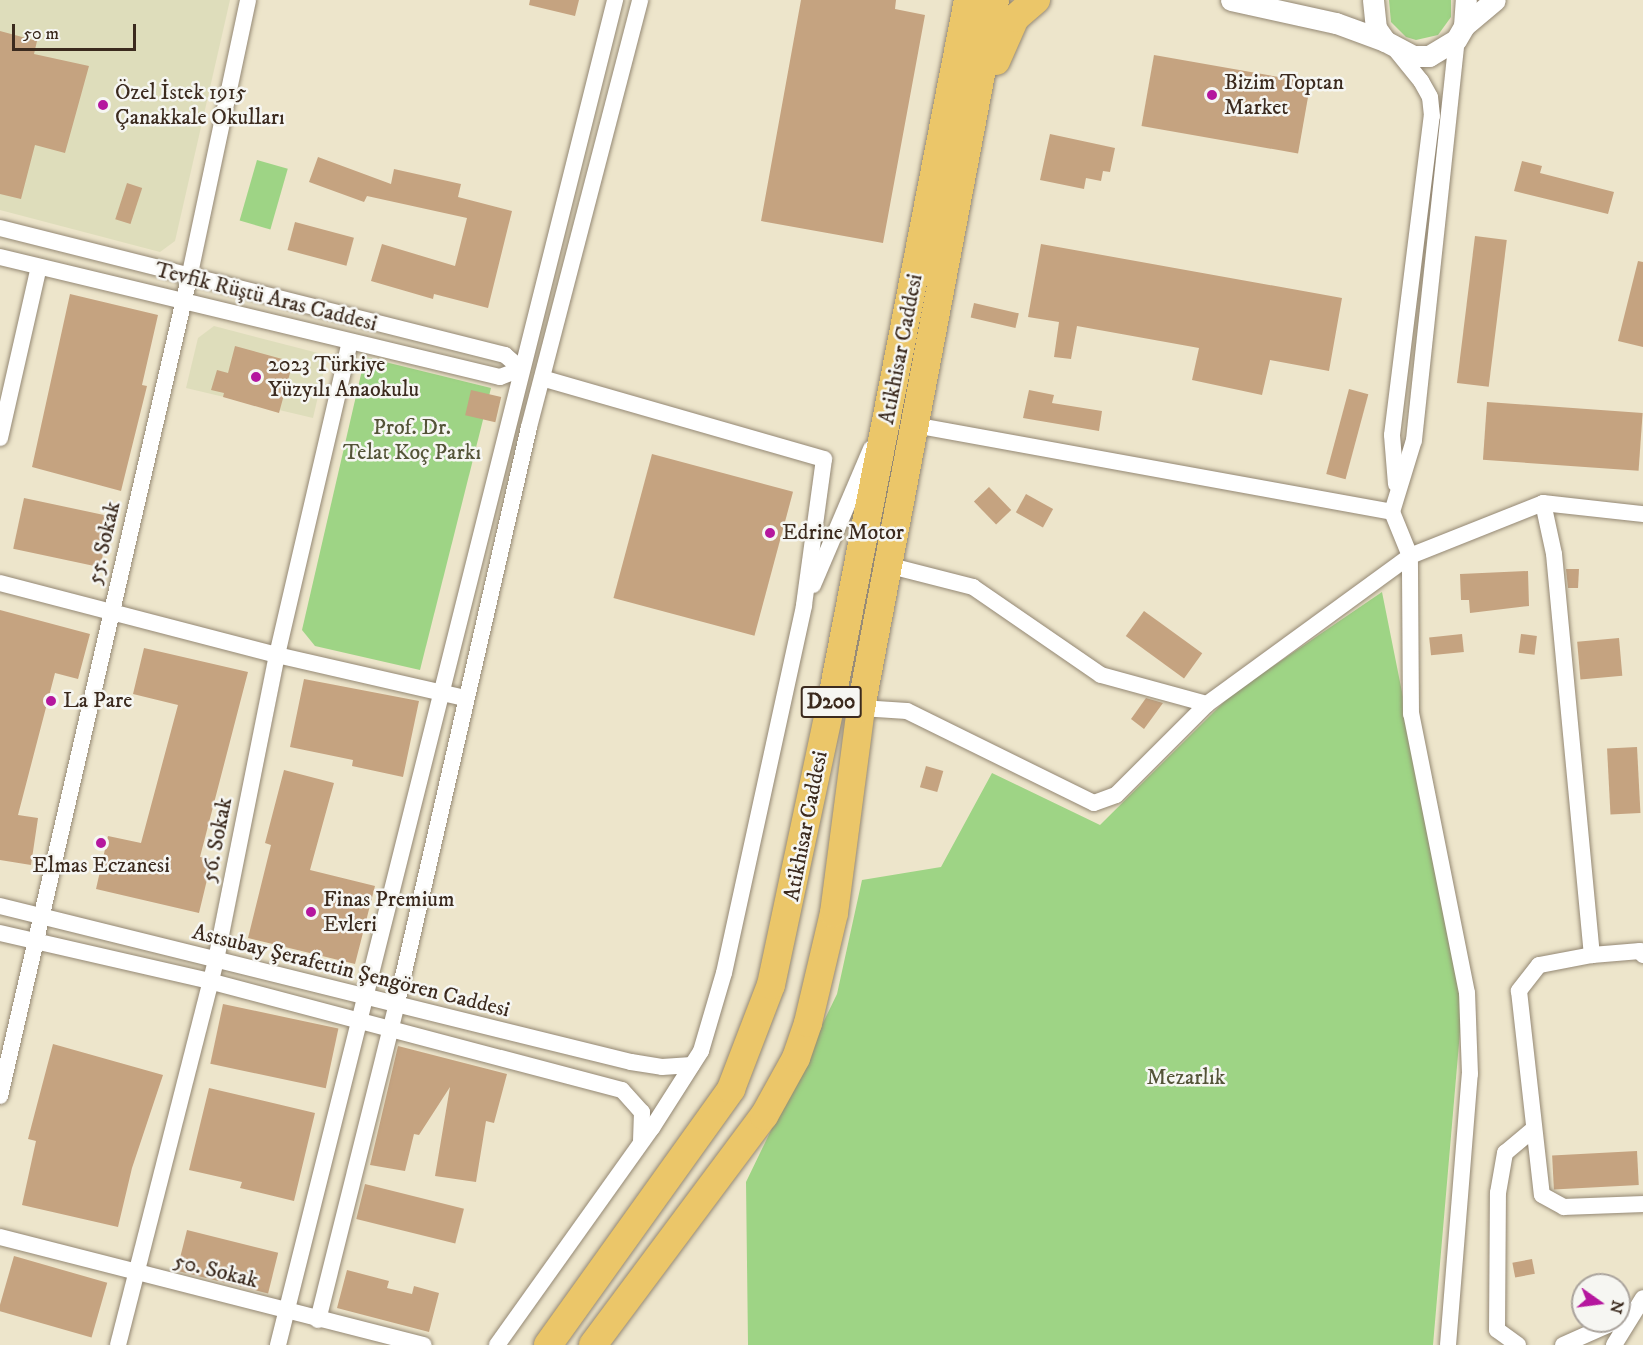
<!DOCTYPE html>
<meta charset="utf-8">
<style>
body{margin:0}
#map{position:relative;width:1643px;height:1345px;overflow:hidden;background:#ede5cb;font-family:"IM FELL DW Pica",serif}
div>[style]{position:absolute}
.built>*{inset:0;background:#deddbb}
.green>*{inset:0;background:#9ed485;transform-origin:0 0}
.building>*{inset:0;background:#c5a380;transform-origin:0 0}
.roads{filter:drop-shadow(0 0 2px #948874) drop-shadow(0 0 2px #948874)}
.minor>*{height:16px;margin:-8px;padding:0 8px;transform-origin:8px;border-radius:8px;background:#fff}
.tertiary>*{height:21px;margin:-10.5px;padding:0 10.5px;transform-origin:10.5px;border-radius:10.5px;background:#fff}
.trunk>*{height:28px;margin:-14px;padding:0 14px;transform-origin:14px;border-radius:14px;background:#ebc669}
.dots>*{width:16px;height:16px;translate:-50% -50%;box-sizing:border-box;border:3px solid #f6f6f2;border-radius:50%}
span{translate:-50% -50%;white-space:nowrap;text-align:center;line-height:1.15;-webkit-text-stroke:5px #f6f6f2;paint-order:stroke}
.shield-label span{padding:2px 4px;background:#f6f6f2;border:2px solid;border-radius:4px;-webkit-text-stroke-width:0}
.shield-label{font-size:21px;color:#3b2a1e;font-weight:700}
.poi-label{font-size:22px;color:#3b2a1e}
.left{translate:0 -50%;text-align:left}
.street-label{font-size:22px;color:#3b2a1e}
.park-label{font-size:22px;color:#545438}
.north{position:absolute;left:1571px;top:1273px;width:60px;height:60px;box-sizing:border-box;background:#f6f6f2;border:2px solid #aba49d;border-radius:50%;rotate:104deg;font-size:16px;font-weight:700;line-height:24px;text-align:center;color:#3b2a1e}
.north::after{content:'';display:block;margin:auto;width:21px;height:27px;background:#b5179e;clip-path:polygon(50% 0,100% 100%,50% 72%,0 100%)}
.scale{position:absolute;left:12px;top:24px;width:124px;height:27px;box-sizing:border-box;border:3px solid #3b2a1e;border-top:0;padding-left:8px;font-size:18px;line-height:21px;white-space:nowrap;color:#3b2a1e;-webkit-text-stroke:4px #f6f6f2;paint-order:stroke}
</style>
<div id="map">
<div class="built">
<div style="clip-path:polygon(0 0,230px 0,175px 241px,160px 252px,0 210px)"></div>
<div style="clip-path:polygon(214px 326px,318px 353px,325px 366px,313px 418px,186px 388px,198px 338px)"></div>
</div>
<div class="green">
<div style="clip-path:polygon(1389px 0,1451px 0,1451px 17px,1438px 35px,1416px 40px,1406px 37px,1391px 22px)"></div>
<div style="left:257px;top:160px;width:32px;height:63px;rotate:16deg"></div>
<div style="clip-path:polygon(365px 357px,491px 388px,420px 670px,315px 646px,302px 630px)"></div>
<div style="clip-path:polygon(1382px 592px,1463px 997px,1433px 1345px,748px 1345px,746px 1182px,837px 994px,862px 880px,941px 867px,992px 773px,1100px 825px,1232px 694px)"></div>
</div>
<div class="building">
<div style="clip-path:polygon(530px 0,579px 0,575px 16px,529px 5px)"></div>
<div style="clip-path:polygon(801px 0,896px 0,895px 9px,925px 15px,883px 243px,761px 221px)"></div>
<div style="clip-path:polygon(0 31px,37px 41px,34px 54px,89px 66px,65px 153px,35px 145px,21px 199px,0 194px)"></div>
<div style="left:1154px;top:55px;width:159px;height:72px;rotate:10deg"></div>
<div style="clip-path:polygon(1050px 134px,1115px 148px,1110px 172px,1103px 171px,1101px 181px,1086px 178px,1084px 189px,1040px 180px)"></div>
<div style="clip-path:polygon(318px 157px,391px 184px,394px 169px,461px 184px,458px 197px,512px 211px,488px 308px,434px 294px,433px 299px,371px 281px,382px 244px,455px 266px,467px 218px,367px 196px,364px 202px,309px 182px)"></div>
<div style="clip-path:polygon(1522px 161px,1542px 166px,1540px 173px,1614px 192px,1608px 214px,1514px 191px)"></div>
<div style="left:127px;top:183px;width:16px;height:38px;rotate:18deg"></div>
<div style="left:295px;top:222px;width:61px;height:29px;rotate:15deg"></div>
<div style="left:1475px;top:236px;width:32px;height:148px;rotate:7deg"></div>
<div style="clip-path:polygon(1041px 244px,1342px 298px,1329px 371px,1270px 360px,1262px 395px,1192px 380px,1199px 348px,1077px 326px,1071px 359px,1054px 357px,1059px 322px,1028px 317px)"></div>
<div style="clip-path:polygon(1638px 261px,1643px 262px,1643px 347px,1618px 341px)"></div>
<div style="clip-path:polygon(70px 294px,158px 315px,142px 385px,147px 386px,121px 491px,32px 467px)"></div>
<div style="left:974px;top:303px;width:46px;height:15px;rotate:13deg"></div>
<div style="clip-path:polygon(235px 346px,293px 362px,279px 413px,223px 397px,224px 393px,211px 390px,217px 370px,228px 373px)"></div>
<div style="left:1349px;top:389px;width:20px;height:88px;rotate:15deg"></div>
<div style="left:471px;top:390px;width:31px;height:26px;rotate:13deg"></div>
<div style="clip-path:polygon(1029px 390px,1054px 395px,1052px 403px,1102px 411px,1099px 431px,1023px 418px)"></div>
<div style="left:1487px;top:402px;width:156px;height:58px;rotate:4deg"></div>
<div style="left:652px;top:454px;width:146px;height:149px;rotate:15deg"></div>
<div style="left:989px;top:487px;width:32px;height:21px;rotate:46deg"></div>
<div style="left:1026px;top:494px;width:31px;height:21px;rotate:29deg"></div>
<div style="left:24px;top:498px;width:89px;height:52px;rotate:12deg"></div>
<div style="clip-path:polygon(1566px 569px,1579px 569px,1578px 588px,1568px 588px)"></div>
<div style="clip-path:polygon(1528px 571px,1529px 606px,1470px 613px,1469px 600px,1461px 600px,1460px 574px)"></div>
<div style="clip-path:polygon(0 610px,90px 634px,78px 679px,55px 673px,18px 815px,38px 818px,31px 865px,0 860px)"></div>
<div style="left:1144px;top:611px;width:72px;height:31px;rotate:36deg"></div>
<div style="left:1462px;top:634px;width:18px;height:33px;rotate:84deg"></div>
<div style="left:1521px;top:634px;width:16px;height:19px;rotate:7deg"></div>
<div style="left:1619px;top:638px;width:38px;height:42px;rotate:85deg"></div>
<div style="clip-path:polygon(144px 648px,248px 672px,200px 857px,212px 859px,199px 913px,96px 889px,108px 836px,141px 843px,178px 705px,133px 694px)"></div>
<div style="clip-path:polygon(304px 679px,419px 701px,403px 777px,352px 766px,353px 760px,290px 747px)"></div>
<div style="clip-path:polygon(1146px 698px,1163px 703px,1144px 729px,1131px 719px)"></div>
<div style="left:1637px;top:747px;width:66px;height:30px;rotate:87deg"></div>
<div style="left:926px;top:766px;width:18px;height:22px;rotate:16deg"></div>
<div style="clip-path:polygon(284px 770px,334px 783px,310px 870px,375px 886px,355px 964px,248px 938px,271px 845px,265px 843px)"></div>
<div style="left:223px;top:1004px;width:118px;height:61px;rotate:12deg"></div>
<div style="clip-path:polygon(53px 1044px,163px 1075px,132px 1168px,118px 1227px,22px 1205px,36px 1141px,28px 1139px)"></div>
<div style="clip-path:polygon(398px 1046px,507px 1074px,494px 1123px,486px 1121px,476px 1182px,435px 1176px,450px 1087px,419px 1135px,414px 1134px,405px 1171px,370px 1165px)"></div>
<div style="clip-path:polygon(209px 1088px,315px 1113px,294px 1201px,240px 1188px,242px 1182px,189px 1170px)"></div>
<div style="left:1637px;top:1151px;width:34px;height:85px;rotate:87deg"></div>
<div style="left:365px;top:1184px;width:102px;height:36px;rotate:14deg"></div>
<div style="left:187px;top:1230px;width:94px;height:42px;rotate:14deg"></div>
<div style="left:14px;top:1256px;width:97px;height:57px;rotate:16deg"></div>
<div style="left:1532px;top:1259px;width:15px;height:20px;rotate:79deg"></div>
<div style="clip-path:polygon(347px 1270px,389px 1281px,387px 1288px,412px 1294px,414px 1286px,439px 1293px,429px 1332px,337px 1308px)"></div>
</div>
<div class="roads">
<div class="minor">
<div style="left:0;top:228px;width:521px;rotate:14.12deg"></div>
<div style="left:505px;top:355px;width:21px;rotate:41deg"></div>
<div style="left:0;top:257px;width:514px;rotate:13.5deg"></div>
<div style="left:500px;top:377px;width:22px;rotate:-21deg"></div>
<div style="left:914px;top:425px;width:486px;rotate:10.3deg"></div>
<div style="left:0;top:438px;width:175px;rotate:-77.2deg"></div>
<div style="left:1396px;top:484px;width:49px;rotate:-94.7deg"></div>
<div style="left:1392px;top:435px;width:321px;rotate:-82.9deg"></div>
<div style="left:1432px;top:116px;width:19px;rotate:-96deg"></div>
<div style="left:1430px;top:97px;width:18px;rotate:-119deg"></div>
<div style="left:1421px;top:81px;width:38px;rotate:-129deg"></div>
<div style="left:1543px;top:503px;width:52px;rotate:77.8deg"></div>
<div style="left:1554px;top:554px;width:403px;rotate:84.6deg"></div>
<div style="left:887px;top:565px;width:89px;rotate:14.3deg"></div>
<div style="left:973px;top:587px;width:155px;rotate:34.5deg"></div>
<div style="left:1101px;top:675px;width:110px;rotate:15.3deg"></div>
<div style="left:0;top:583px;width:286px;rotate:14.6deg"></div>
<div style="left:277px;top:655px;width:193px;rotate:12.9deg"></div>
<div style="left:813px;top:585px;width:148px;rotate:-66.9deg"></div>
<div style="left:861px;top:708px;width:46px;rotate:3.7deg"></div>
<div style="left:907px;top:711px;width:208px;rotate:26.2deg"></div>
<div style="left:1094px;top:803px;width:23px;rotate:-20deg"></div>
<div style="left:1116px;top:795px;width:129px;rotate:-45deg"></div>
<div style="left:1207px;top:704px;width:251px;rotate:-36.1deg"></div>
<div style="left:1410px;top:556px;width:143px;rotate:-21.7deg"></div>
<div style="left:1543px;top:503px;width:101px;rotate:6.3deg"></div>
<div style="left:0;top:906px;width:650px;rotate:13.89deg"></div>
<div style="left:631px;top:1062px;width:31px;rotate:9deg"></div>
<div style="left:662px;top:1067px;width:30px;rotate:-4deg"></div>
<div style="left:0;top:933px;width:214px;rotate:12.9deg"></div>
<div style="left:209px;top:981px;width:427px;rotate:14.8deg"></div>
<div style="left:622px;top:1090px;width:30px;rotate:48deg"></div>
<div style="left:642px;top:1112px;width:30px;rotate:92deg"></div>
<div style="left:1643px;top:955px;width:5px;rotate:-127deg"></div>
<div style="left:1640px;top:951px;width:48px;rotate:175.2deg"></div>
<div style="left:1592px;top:955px;width:54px;rotate:169.3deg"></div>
<div style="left:1539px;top:965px;width:33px;rotate:128deg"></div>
<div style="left:1519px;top:991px;width:205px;rotate:83.6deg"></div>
<div style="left:1542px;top:1195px;width:25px;rotate:29deg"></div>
<div style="left:1564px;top:1207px;width:79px;rotate:-2.2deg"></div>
<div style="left:0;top:1096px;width:840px;rotate:-76.99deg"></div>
<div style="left:189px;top:278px;width:284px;rotate:-78deg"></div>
<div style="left:0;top:1237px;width:437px;rotate:14.3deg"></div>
<div style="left:318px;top:1320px;width:323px;rotate:-76deg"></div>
<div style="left:396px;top:1007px;width:595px;rotate:-77.08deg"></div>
<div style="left:529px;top:427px;width:441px;rotate:-75.4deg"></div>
<div style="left:118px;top:1345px;width:397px;rotate:-75.7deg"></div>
<div style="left:216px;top:960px;width:311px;rotate:-78.7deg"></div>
<div style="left:277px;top:655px;width:321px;rotate:-76.9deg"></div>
<div style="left:278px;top:1345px;width:1387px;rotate:-75.93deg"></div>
<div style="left:497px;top:1345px;width:267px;rotate:-54.5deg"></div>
<div style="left:652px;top:1128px;width:91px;rotate:-57.5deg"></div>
<div style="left:701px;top:1051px;width:81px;rotate:-73.6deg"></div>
<div style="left:724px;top:973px;width:377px;rotate:-77.7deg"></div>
<div style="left:804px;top:605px;width:147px;rotate:-82.2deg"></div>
<div style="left:824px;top:459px;width:293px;rotate:-164deg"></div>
<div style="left:1448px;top:1345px;width:272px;rotate:-85.4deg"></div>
<div style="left:1470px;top:1074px;width:81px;rotate:-92.1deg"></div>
<div style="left:1467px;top:993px;width:285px;rotate:-101.3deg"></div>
<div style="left:1411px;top:714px;width:158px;rotate:-90.4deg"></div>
<div style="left:1410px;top:556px;width:48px;rotate:-112.2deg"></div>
<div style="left:1392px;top:512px;width:75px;rotate:-73deg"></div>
<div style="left:1414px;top:440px;width:404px;rotate:-83.9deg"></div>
<div style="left:1518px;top:1345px;width:26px;rotate:-144deg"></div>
<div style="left:1497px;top:1330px;width:137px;rotate:-89.6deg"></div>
<div style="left:1498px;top:1193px;width:41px;rotate:-80.1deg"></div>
<div style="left:1505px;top:1153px;width:35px;rotate:-40deg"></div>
<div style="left:1563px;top:1345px;width:59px;rotate:-24deg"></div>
<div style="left:1614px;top:1345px;width:55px;rotate:-58.3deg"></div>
</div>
<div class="tertiary">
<div style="left:1231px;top:0;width:107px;rotate:12.4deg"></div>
<div style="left:1336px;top:23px;width:52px;rotate:20.2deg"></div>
<div style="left:1373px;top:0;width:28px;rotate:84deg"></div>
<div style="left:1376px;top:28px;width:16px;rotate:55deg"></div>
<div style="left:1385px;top:41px;width:32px;rotate:28deg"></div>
<div style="left:1413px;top:56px;width:16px"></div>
<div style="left:1429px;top:56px;width:31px;rotate:-31deg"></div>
<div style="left:1456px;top:40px;width:16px;rotate:-60deg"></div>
<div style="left:1464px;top:26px;width:26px;rotate:-86deg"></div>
<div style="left:1464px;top:26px;width:40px;rotate:-40deg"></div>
</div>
<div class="trunk">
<div style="left:996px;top:61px;width:47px;rotate:-66.2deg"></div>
<div style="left:1015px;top:18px;width:28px;rotate:-41deg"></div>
<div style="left:548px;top:1345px;width:315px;rotate:-54.4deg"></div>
<div style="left:731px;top:1089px;width:111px;rotate:-69deg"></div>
<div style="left:771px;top:985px;width:288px;rotate:-78deg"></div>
<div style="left:831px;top:703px;width:716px;rotate:-78.97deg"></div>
<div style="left:593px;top:1345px;width:286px;rotate:-53.3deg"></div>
<div style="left:764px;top:1116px;width:66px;rotate:-61.1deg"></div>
<div style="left:796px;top:1058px;width:37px;rotate:-71deg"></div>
<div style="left:808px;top:1023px;width:113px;rotate:-76.7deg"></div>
<div style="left:834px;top:913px;width:207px;rotate:-82.5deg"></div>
<div style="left:861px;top:708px;width:721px;rotate:-79.28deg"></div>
</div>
</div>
<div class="dots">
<div style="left:1212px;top:95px;background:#b5179e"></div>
<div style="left:103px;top:105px;background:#b5179e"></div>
<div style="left:256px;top:377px;background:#b5179e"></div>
<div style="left:770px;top:533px;background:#b5179e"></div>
<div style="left:51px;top:701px;background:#b5179e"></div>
<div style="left:101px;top:843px;background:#b5179e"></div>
<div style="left:311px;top:912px;background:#b5179e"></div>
</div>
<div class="shield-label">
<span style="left:831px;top:702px">D200</span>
</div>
<div class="poi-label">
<span class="left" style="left:1224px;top:95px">Bizim Toptan<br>Market</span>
<span class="left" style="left:115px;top:105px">Özel İstek 1915<br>Çanakkale Okulları</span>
<span class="left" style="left:268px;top:377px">2023 Türkiye<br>Yüzyılı Anaokulu</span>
<span class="left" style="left:782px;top:533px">Edrine Motor</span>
<span class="left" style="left:63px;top:701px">La Pare</span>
<span style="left:101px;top:866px">Elmas Eczanesi</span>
<span class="left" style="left:323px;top:912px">Finas Premium<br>Evleri</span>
</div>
<div class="street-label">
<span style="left:266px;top:297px;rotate:14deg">Tevfik Rüştü Aras Caddesi</span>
<span style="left:901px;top:349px;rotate:-79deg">Atikhisar Caddesi</span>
<span style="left:104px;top:543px;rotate:-77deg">55. Sokak</span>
<span style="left:806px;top:826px;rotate:-79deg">Atikhisar Caddesi</span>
<span style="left:217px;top:840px;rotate:-79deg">56. Sokak</span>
<span style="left:351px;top:971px;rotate:14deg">Astsubay Şerafettin Şengören Caddesi</span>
<span style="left:216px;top:1271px;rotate:14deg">50. Sokak</span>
</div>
<div class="park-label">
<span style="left:412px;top:440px">Prof. Dr.<br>Telat Koç Parkı</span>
<span style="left:1186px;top:1078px">Mezarlık</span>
</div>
<div class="north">N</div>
<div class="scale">50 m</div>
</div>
